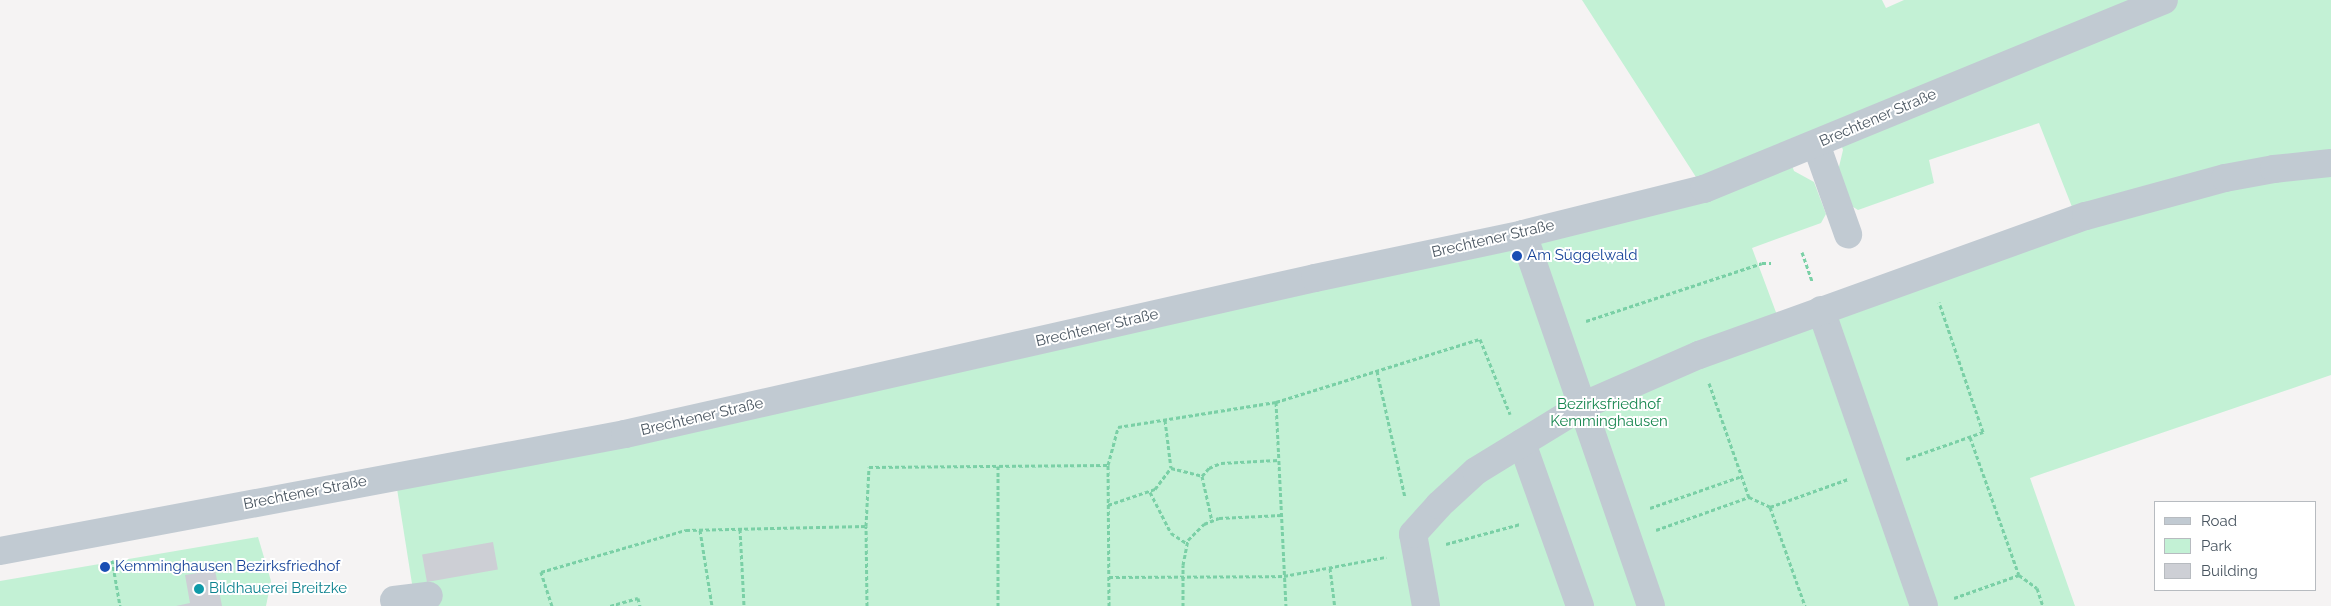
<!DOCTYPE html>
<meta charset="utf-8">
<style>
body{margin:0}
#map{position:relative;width:2331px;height:606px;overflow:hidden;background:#f5f3f3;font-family:Raleway,sans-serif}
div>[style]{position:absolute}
.green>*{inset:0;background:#c3f1d5}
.building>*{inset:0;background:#cdcfd5;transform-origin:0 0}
.path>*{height:3px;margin-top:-1.5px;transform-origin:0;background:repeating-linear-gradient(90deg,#7ad0a6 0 4px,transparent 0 6.5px)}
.minor>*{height:28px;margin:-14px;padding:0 14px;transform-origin:14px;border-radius:14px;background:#c1cad2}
.dots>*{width:14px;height:14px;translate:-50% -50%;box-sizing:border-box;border:2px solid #fff;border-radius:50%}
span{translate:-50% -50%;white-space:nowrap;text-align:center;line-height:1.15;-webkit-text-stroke:4px #fff;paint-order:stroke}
.street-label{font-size:15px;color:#4a5661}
.transit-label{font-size:15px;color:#164399}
.left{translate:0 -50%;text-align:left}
.park-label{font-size:15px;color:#17864f}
.culture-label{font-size:15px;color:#0d838f}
.legend{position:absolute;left:2154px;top:501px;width:162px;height:90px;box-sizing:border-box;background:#fff;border:1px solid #b7bbc0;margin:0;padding:6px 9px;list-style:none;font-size:15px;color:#4a5661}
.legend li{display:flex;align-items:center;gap:10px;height:25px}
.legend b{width:25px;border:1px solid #b7bbc0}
</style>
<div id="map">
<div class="green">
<div style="clip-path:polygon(evenodd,1582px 0,1882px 0,1886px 8px,1904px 0,2331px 0,2331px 375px,2030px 478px,2075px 606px,412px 606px,413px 590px,395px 476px,1703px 188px,1582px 0,2039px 123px,2074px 212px,1777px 315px,1752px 248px,1821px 223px,1826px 214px,1814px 182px,1794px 171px,1788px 155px,1838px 135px,1843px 150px,1838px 171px,1850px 205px,1858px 210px,1934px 183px,1929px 160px,2039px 123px)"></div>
<div style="clip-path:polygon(258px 537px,271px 581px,266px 606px,0 606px,0 581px)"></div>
</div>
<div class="building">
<div style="left:493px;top:542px;width:28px;height:72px;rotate:80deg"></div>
<div style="clip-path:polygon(215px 570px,222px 606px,176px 606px,190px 603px,185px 575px)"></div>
</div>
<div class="path">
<div style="left:1802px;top:252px;width:31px;rotate:71deg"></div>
<div style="left:1586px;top:321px;width:185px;rotate:-18.2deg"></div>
<div style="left:1762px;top:263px;width:9px"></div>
<div style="left:1377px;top:371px;width:129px;rotate:77.5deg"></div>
<div style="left:1709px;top:383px;width:121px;rotate:70.7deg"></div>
<div style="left:1749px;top:497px;width:23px;rotate:25deg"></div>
<div style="left:1770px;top:507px;width:83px;rotate:-19.7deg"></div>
<div style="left:1276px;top:402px;width:204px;rotate:87.2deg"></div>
<div style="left:1165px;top:420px;width:48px;rotate:82.9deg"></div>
<div style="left:1171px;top:468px;width:32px;rotate:14deg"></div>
<div style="left:1202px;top:476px;width:11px;rotate:-49deg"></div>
<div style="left:1209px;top:468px;width:13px;rotate:-23deg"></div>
<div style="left:1221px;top:463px;width:58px;rotate:-3deg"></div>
<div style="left:1970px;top:437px;width:146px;rotate:70.5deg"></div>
<div style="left:2019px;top:575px;width:22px;rotate:36deg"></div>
<div style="left:2037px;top:588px;width:19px;rotate:72deg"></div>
<div style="left:1906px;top:459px;width:82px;rotate:-19.3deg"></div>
<div style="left:1983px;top:432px;width:137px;rotate:-108.7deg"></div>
<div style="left:1202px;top:476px;width:46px;rotate:77.5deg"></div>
<div style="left:1150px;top:492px;width:46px;rotate:62.9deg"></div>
<div style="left:1171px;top:533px;width:20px;rotate:33deg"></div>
<div style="left:1108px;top:505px;width:50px;rotate:-18.8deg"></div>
<div style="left:1155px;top:489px;width:26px;rotate:-53deg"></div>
<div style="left:1770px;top:507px;width:105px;rotate:70.5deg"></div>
<div style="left:1650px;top:508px;width:97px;rotate:-19.2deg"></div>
<div style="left:740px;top:529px;width:77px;rotate:87deg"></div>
<div style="left:700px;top:530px;width:77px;rotate:81deg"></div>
<div style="left:1656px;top:530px;width:99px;rotate:-19.5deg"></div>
<div style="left:1446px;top:544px;width:77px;rotate:-15.1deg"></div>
<div style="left:112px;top:560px;width:47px;rotate:80.1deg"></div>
<div style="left:1330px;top:568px;width:38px;rotate:83deg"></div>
<div style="left:1109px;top:577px;width:175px;rotate:-0.3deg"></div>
<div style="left:1284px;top:576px;width:104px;rotate:-10.6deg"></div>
<div style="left:1954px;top:598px;width:69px;rotate:-19.5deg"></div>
<div style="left:552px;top:606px;width:36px;rotate:-108deg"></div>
<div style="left:541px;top:572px;width:151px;rotate:-16.2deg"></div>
<div style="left:686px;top:530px;width:180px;rotate:-1.3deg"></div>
<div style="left:610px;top:606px;width:29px;rotate:-16deg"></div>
<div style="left:638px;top:598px;width:8px;rotate:76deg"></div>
<div style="left:867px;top:606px;width:80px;rotate:-90.7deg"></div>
<div style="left:866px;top:526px;width:59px;rotate:-87.1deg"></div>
<div style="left:869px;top:467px;width:239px;rotate:-0.5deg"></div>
<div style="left:998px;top:606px;width:140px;rotate:-90deg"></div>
<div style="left:1109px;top:606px;width:141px;rotate:-90.4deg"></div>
<div style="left:1108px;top:465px;width:39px;rotate:-75deg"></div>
<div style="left:1118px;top:427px;width:160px;rotate:-9deg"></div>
<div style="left:1276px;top:402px;width:214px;rotate:-17.2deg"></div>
<div style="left:1480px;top:339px;width:81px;rotate:68.2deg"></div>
<div style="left:1183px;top:606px;width:41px;rotate:-90deg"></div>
<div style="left:1183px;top:565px;width:25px;rotate:-79deg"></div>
<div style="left:1188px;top:540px;width:23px;rotate:-45deg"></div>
<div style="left:1204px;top:524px;width:16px;rotate:-22deg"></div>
<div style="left:1219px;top:518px;width:63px;rotate:-2.7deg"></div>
</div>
<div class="minor">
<div style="left:1816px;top:144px;width:96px;rotate:70.4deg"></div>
<div style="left:1523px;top:234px;width:393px;rotate:71deg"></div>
<div style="left:1821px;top:310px;width:313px;rotate:70.8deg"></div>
<div style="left:1522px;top:443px;width:173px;rotate:70.4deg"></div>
<div style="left:0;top:551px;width:636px;rotate:-10.6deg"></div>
<div style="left:625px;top:434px;width:707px;rotate:-12.74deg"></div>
<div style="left:1315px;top:278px;width:213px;rotate:-11.9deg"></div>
<div style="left:1523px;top:234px;width:187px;rotate:-14deg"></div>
<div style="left:1704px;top:189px;width:497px;rotate:-22.3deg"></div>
<div style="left:394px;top:600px;width:35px;rotate:-7deg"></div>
<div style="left:1426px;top:606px;width:73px;rotate:-100.2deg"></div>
<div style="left:1413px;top:534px;width:39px;rotate:-48deg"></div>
<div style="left:1439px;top:505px;width:50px;rotate:-42.6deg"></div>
<div style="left:1476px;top:471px;width:124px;rotate:-31.5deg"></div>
<div style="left:1582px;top:406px;width:128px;rotate:-23.6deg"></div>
<div style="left:1699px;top:355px;width:411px;rotate:-19.8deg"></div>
<div style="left:2086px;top:216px;width:144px;rotate:-15.3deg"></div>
<div style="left:2225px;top:178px;width:50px;rotate:-10.4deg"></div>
<div style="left:2274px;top:169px;width:57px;rotate:-6deg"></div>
</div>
<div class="dots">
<div style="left:1517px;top:256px;background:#1a4fb4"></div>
<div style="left:105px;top:567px;background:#1a4fb4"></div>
<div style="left:199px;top:589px;background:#0f9aa8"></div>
</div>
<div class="street-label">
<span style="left:1878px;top:118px;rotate:-23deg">Brechtener Straße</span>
<span style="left:1493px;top:239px;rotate:-13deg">Brechtener Straße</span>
<span style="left:1097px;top:328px;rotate:-13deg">Brechtener Straße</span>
<span style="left:702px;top:417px;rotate:-13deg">Brechtener Straße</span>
<span style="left:305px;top:493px;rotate:-11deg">Brechtener Straße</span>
</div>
<div class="transit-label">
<span class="left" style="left:1527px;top:256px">Am Süggelwald</span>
<span class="left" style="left:115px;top:567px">Kemminghausen Bezirksfriedhof</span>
</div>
<div class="park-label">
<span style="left:1609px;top:413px">Bezirksfriedhof<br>Kemminghausen</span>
</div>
<div class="culture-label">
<span class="left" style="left:209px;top:589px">Bildhauerei Breitzke</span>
</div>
<ul class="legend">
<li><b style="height:6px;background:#c1cad2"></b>Road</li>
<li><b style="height:14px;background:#c3f1d5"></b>Park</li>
<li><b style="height:14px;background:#cdcfd5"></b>Building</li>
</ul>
</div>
